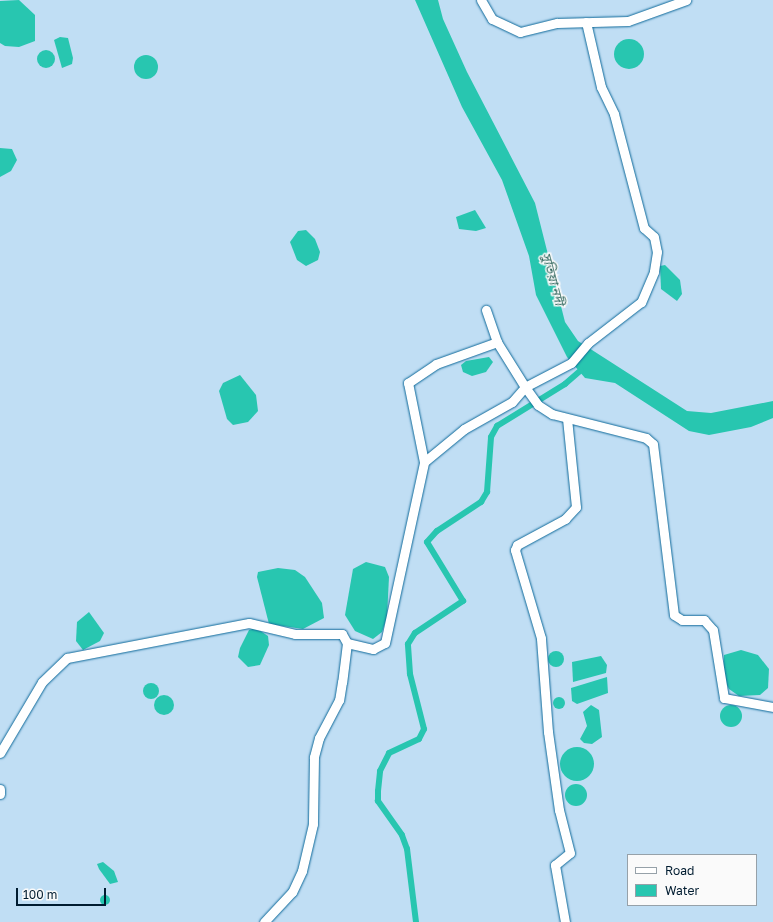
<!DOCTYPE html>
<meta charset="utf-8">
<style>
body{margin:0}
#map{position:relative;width:773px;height:922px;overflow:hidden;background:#c0def4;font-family:"Golos Text","Noto Sans Bengali",sans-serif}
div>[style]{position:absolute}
.water>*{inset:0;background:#28c6b0}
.round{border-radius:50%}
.canal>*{height:6px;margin:-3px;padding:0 3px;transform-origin:3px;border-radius:3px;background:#28c6b0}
.roads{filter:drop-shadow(0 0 1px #0e699a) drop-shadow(0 0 1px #0e699a)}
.minor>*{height:9px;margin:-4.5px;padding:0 4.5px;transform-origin:4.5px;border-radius:4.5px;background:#fff}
span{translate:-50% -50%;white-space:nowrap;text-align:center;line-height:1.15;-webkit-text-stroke:3px #fafafa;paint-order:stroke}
.water-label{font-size:13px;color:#276157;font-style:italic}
.legend{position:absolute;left:627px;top:854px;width:130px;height:52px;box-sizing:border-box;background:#fafafa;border:1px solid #96a1a9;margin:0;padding:5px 7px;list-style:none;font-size:12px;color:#001c30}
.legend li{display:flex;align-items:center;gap:8px;height:20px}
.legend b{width:20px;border:1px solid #96a1a9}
.scale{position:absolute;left:16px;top:888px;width:90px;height:18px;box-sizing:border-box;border:2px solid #001c30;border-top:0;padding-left:5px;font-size:12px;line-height:14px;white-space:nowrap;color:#001c30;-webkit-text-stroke:3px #fafafa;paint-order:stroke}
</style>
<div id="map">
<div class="water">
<div style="clip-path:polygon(19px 0,35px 15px,35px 41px,19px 47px,5px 46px,0 43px,0 1px)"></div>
<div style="clip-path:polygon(415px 0,438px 0,443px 19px,467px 72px,535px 203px,565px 322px,578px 341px,687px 411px,711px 413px,773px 401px,773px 418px,751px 427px,709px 435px,689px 431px,615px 383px,585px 378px,567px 357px,536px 295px,529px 256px,502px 180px,462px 107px)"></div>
<div style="clip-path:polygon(60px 37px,68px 38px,73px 58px,72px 64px,62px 68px,54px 40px)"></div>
<div class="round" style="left:614px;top:39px;width:30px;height:30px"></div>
<div class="round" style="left:37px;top:50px;width:18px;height:18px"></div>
<div class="round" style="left:134px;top:55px;width:24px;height:24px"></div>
<div style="clip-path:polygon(0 148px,12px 149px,17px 160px,11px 171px,0 177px)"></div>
<div style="clip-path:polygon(475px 210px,486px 228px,476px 231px,459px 229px,456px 217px)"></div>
<div style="clip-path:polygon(306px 230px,315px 239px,320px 252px,318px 260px,306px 266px,297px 260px,290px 242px,298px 231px)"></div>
<div style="clip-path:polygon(665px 265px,680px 280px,682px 294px,677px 301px,661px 289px,660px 266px)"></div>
<div style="clip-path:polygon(489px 357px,493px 362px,486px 372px,472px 376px,463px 372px,461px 365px,466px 361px)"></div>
<div style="clip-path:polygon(240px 375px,256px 395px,258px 411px,248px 422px,233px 425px,227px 419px,219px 391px,223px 383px)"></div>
<div style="clip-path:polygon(366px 562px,385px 567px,389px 577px,387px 617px,382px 632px,373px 639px,355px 631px,345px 615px,353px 569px)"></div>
<div style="clip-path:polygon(278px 568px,295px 570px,305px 577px,322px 603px,324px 618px,303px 629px,269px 624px,257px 577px,258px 572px)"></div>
<div style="clip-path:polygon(89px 612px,104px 633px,100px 641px,83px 650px,76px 641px,77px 622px)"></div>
<div style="clip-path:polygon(256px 628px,268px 636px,269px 645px,260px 665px,248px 667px,238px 657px,240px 648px,249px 630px)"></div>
<div style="clip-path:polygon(741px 650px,758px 655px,769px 669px,768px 688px,760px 695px,739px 696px,729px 689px,723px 677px,724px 655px)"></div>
<div class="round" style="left:548px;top:651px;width:16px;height:16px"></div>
<div style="clip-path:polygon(601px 656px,607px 665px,606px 673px,573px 682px,572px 662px)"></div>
<div style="clip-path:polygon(607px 677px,608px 693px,577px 704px,572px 701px,571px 688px)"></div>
<div class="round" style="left:143px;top:683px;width:16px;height:16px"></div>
<div class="round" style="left:154px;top:695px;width:20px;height:20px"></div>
<div class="round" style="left:553px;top:697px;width:12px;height:12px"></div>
<div class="round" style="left:720px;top:705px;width:22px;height:22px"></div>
<div style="clip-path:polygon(591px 705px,599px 710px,602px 737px,592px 744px,584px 743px,580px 739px,587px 726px,583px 712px)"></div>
<div class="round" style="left:560px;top:747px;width:34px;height:34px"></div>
<div class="round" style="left:565px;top:784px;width:22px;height:22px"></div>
<div style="clip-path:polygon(103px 862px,114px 871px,118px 882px,110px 884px,99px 869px,97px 864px)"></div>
<div class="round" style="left:100px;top:895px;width:10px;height:10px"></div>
</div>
<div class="canal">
<div style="left:416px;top:922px;width:74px;rotate:-97deg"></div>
<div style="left:407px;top:849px;width:15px;rotate:-110deg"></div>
<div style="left:402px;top:835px;width:42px;rotate:-125.2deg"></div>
<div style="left:378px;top:801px;width:10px;rotate:-90deg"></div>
<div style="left:378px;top:791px;width:20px;rotate:-84deg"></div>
<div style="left:380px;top:771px;width:20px;rotate:-63deg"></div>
<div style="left:389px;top:753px;width:33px;rotate:-25deg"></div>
<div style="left:419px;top:739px;width:11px;rotate:-63deg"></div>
<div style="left:424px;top:729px;width:57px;rotate:-104.3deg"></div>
<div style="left:410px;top:674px;width:30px;rotate:-94deg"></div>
<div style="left:408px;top:644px;width:13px;rotate:-58deg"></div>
<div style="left:415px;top:633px;width:58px;rotate:-33.7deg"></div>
<div style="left:463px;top:601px;width:69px;rotate:-121.4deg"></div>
<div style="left:427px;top:542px;width:15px;rotate:-48deg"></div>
<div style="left:437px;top:531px;width:53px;rotate:-33.4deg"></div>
<div style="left:481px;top:502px;width:12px;rotate:-59deg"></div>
<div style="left:487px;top:492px;width:55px;rotate:-85.8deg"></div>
<div style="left:491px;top:437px;width:13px;rotate:-61deg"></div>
<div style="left:497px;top:426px;width:80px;rotate:-31.7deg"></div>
<div style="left:565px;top:384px;width:21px;rotate:-41deg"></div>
</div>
<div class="roads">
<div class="minor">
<div style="left:481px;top:0;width:22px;rotate:60deg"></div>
<div style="left:492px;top:19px;width:31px;rotate:25deg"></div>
<div style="left:520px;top:32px;width:38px;rotate:-14deg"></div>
<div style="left:557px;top:23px;width:71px;rotate:-1.6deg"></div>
<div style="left:628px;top:21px;width:62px;rotate:-19.9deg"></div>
<div style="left:586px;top:22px;width:67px;rotate:77deg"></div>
<div style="left:601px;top:87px;width:30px;rotate:64deg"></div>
<div style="left:614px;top:114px;width:118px;rotate:75.3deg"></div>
<div style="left:644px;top:228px;width:13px;rotate:42deg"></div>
<div style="left:654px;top:237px;width:15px;rotate:79deg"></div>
<div style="left:657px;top:252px;width:20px;rotate:99deg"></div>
<div style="left:654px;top:272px;width:33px;rotate:113deg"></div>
<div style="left:641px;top:302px;width:67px;rotate:142.3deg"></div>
<div style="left:588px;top:343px;width:26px;rotate:130deg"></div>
<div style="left:571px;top:363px;width:52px;rotate:152.4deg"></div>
<div style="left:525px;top:387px;width:22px;rotate:54deg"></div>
<div style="left:538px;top:405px;width:17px;rotate:33deg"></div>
<div style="left:552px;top:414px;width:97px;rotate:14.3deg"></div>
<div style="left:646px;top:438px;width:9px;rotate:41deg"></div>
<div style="left:653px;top:444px;width:172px;rotate:83deg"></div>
<div style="left:674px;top:615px;width:9px;rotate:32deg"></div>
<div style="left:682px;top:620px;width:22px"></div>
<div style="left:704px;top:620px;width:13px;rotate:48deg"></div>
<div style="left:713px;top:630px;width:69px;rotate:80.8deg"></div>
<div style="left:724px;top:698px;width:50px;rotate:10.4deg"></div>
<div style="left:424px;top:462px;width:52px;rotate:-39.5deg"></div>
<div style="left:464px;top:429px;width:55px;rotate:-29.4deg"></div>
<div style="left:512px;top:402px;width:20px;rotate:-49deg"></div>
<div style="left:525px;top:387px;width:53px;rotate:-121.9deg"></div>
<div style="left:497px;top:342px;width:34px;rotate:-109deg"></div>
<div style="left:347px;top:643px;width:27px;rotate:13deg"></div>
<div style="left:373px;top:649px;width:13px;rotate:-27deg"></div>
<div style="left:385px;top:643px;width:185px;rotate:-77.8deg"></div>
<div style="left:424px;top:462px;width:81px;rotate:-101.4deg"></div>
<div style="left:408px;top:383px;width:34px;rotate:-34deg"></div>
<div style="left:436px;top:364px;width:65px;rotate:-19.8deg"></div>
<div style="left:0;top:753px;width:82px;rotate:-59.4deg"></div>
<div style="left:42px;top:682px;width:35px;rotate:-44deg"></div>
<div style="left:67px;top:658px;width:185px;rotate:-10.9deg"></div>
<div style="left:249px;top:623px;width:47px;rotate:13.4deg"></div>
<div style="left:295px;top:634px;width:47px"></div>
<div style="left:342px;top:634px;width:10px;rotate:61deg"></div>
<div style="left:347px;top:643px;width:39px;rotate:97deg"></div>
<div style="left:342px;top:682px;width:18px;rotate:99deg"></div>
<div style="left:339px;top:700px;width:43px;rotate:117.8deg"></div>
<div style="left:319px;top:738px;width:20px;rotate:105deg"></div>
<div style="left:314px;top:757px;width:67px;rotate:90.9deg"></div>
<div style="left:313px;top:824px;width:48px;rotate:103.2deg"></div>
<div style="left:302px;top:871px;width:23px;rotate:115deg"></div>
<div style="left:292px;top:892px;width:41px;rotate:133deg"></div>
<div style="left:0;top:789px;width:5px;rotate:90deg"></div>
<div style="left:565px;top:922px;width:58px;rotate:-100deg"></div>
<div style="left:555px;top:865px;width:19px;rotate:-39deg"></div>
<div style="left:570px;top:853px;width:44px;rotate:-104.3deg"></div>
<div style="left:559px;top:810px;width:79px;rotate:-98deg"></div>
<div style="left:548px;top:732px;width:94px;rotate:-94.3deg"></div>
<div style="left:541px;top:638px;width:92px;rotate:-106.5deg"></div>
<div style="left:515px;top:550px;width:5px;rotate:-68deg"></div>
<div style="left:517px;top:545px;width:55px;rotate:-28.4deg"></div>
<div style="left:565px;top:519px;width:16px;rotate:-47deg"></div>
<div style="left:576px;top:507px;width:89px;rotate:-95.8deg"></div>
</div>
</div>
<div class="water-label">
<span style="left:553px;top:279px;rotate:75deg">সুতিয়া নদী</span>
</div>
<ul class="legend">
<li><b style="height:5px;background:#fff"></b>Road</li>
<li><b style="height:11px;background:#28c6b0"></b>Water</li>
</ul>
<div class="scale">100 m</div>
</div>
